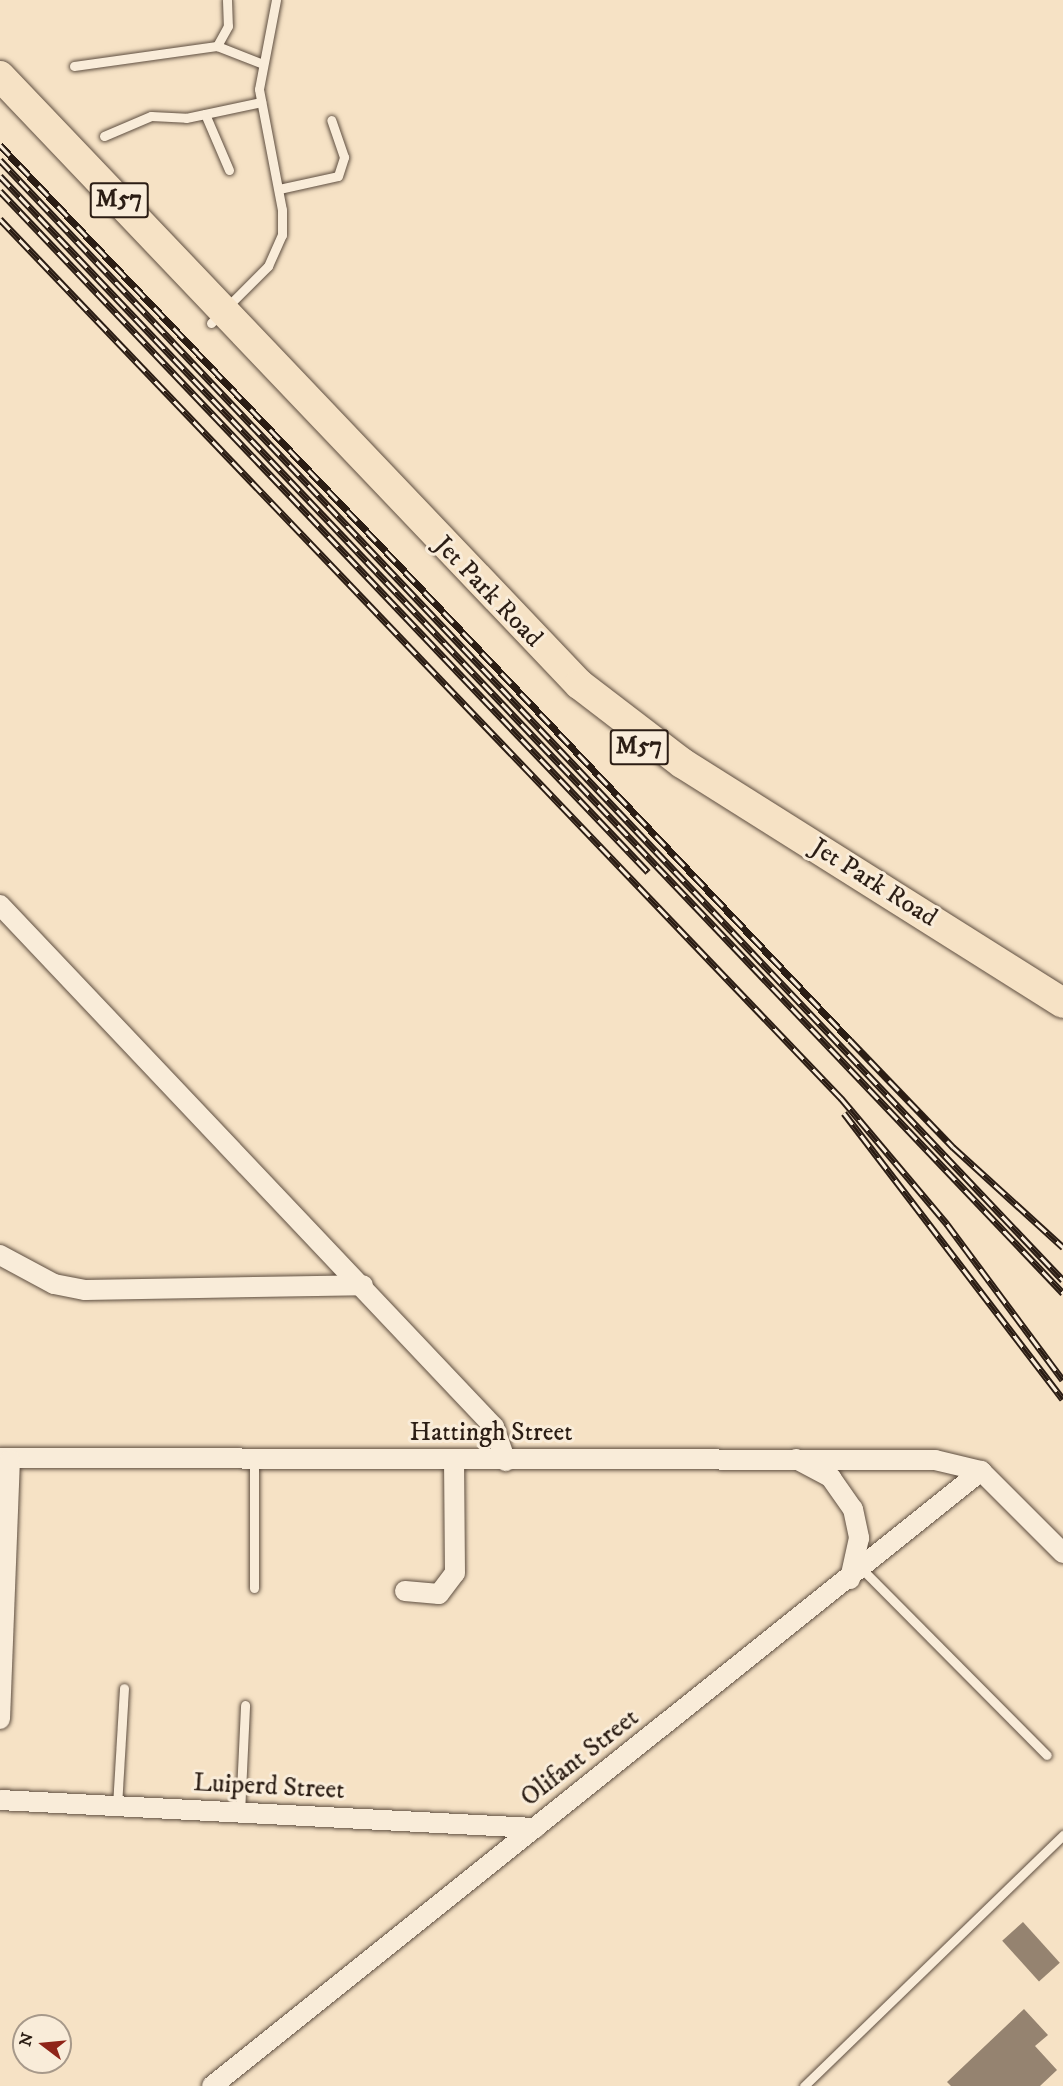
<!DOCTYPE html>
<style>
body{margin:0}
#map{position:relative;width:1063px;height:2086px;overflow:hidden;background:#f6e2c5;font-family:"IM FELL DW Pica",serif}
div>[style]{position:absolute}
.building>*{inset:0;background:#958370;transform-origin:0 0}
.roads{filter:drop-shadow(0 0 2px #5e4e40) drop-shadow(0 0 2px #5e4e40)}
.service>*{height:9px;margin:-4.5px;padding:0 4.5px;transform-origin:4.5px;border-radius:4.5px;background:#f9ecd9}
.minor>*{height:20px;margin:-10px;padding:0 10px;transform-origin:10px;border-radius:10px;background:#f9ecd9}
.primary>*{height:30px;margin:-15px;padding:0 15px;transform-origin:15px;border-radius:15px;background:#f6e2c5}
.rail>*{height:7px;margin-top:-3.5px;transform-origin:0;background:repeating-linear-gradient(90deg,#f9ecd9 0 14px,#2b1d14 0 28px);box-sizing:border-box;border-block:2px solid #2b1d14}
span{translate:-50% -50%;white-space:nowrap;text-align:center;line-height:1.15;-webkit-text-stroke:6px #f9ecd9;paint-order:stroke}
.shield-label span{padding:2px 4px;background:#f9ecd9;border:2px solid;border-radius:4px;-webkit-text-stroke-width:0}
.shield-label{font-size:24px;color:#2b1d14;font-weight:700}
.street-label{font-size:26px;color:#2b1d14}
.north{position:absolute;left:12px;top:2014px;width:60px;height:60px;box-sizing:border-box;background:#f9ecd9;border:2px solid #a7998a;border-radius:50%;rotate:286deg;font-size:16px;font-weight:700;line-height:24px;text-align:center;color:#2b1d14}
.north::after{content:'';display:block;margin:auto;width:21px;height:27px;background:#8f2418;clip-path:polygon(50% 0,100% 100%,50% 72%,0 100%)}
</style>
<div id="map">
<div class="building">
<div style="left:1023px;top:1922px;width:55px;height:28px;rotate:48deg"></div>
<div style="clip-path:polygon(1024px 2009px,1048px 2035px,1035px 2046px,1057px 2070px,1040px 2086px,951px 2086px,947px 2082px)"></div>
</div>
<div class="roads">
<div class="service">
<div style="left:227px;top:0;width:26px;rotate:88deg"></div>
<div style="left:228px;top:26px;width:23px;rotate:119deg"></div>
<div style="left:217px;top:46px;width:49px;rotate:21.4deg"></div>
<div style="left:74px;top:66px;width:144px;rotate:-8deg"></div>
<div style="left:205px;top:114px;width:61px;rotate:66.8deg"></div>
<div style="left:104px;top:136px;width:51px;rotate:-23.1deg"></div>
<div style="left:151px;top:116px;width:35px;rotate:3deg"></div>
<div style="left:186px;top:118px;width:77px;rotate:-12deg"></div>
<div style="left:279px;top:189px;width:60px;rotate:-12.4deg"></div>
<div style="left:338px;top:176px;width:20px;rotate:-72deg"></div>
<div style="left:344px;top:157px;width:39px;rotate:-109deg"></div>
<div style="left:211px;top:323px;width:81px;rotate:-45deg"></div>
<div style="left:268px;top:266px;width:34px;rotate:-66deg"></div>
<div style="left:282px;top:235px;width:25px;rotate:-90deg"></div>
<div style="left:282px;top:210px;width:123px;rotate:-100.8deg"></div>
<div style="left:259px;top:89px;width:91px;rotate:-79.2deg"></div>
<div style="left:254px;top:1460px;width:128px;rotate:90deg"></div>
<div style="left:862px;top:1569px;width:262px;rotate:45.2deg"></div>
<div style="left:117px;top:1806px;width:118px;rotate:-86.6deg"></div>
<div style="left:240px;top:1813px;width:108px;rotate:-87.3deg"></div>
<div style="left:804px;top:2086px;width:361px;rotate:-44.1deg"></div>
</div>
<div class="minor">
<div style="left:0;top:905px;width:719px;rotate:46.58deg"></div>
<div style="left:494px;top:1427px;width:36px;rotate:71deg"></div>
<div style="left:0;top:1255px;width:61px;rotate:28.2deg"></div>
<div style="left:54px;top:1284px;width:32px;rotate:11deg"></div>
<div style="left:85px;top:1290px;width:278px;rotate:-1deg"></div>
<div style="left:0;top:1458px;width:935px;rotate:0.12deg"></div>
<div style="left:935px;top:1460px;width:47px;rotate:13.4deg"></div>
<div style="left:981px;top:1471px;width:116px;rotate:45deg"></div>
<div style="left:796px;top:1459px;width:40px;rotate:28deg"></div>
<div style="left:831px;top:1478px;width:38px;rotate:55deg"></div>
<div style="left:853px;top:1509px;width:30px;rotate:78deg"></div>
<div style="left:859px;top:1538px;width:42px;rotate:102.4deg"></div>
<div style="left:405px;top:1591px;width:34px;rotate:5deg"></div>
<div style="left:439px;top:1594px;width:26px;rotate:-53deg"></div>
<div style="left:455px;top:1573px;width:113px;rotate:-90.5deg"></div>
<div style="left:0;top:1719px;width:259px;rotate:-87.8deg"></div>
<div style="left:0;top:1800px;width:536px;rotate:3deg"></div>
<div style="left:212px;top:2086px;width:985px;rotate:-38.65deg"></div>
</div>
<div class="primary">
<div style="left:0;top:76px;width:840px;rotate:46.4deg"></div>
<div style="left:579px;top:684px;width:130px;rotate:37.5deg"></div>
<div style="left:682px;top:763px;width:450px;rotate:32.2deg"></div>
</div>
</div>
<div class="rail">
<div style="left:0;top:145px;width:1234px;rotate:46.48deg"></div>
<div style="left:850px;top:1040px;width:149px;rotate:46.1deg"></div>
<div style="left:953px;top:1147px;width:149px;rotate:42.3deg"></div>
<div style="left:0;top:160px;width:1544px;rotate:46.5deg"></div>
<div style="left:0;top:176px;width:1542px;rotate:46.42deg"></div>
<div style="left:0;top:191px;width:940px;rotate:46.42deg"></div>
<div style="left:0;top:219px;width:1217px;rotate:46.27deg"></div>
<div style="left:841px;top:1098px;width:165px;rotate:49.9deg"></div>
<div style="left:947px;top:1224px;width:194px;rotate:53.4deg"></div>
<div style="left:844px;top:1113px;width:360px;rotate:52.6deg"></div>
</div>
<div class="shield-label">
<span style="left:119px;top:200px">M57</span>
<span style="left:639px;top:747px">M57</span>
</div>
<div class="street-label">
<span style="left:488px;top:592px;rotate:46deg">Jet Park Road</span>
<span style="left:874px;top:883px;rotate:32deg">Jet Park Road</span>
<span style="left:491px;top:1433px">Hattingh Street</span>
<span style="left:580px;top:1758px;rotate:-38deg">Olifant Street</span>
<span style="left:269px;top:1787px;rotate:3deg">Luiperd Street</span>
</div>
<div class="north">N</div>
</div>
